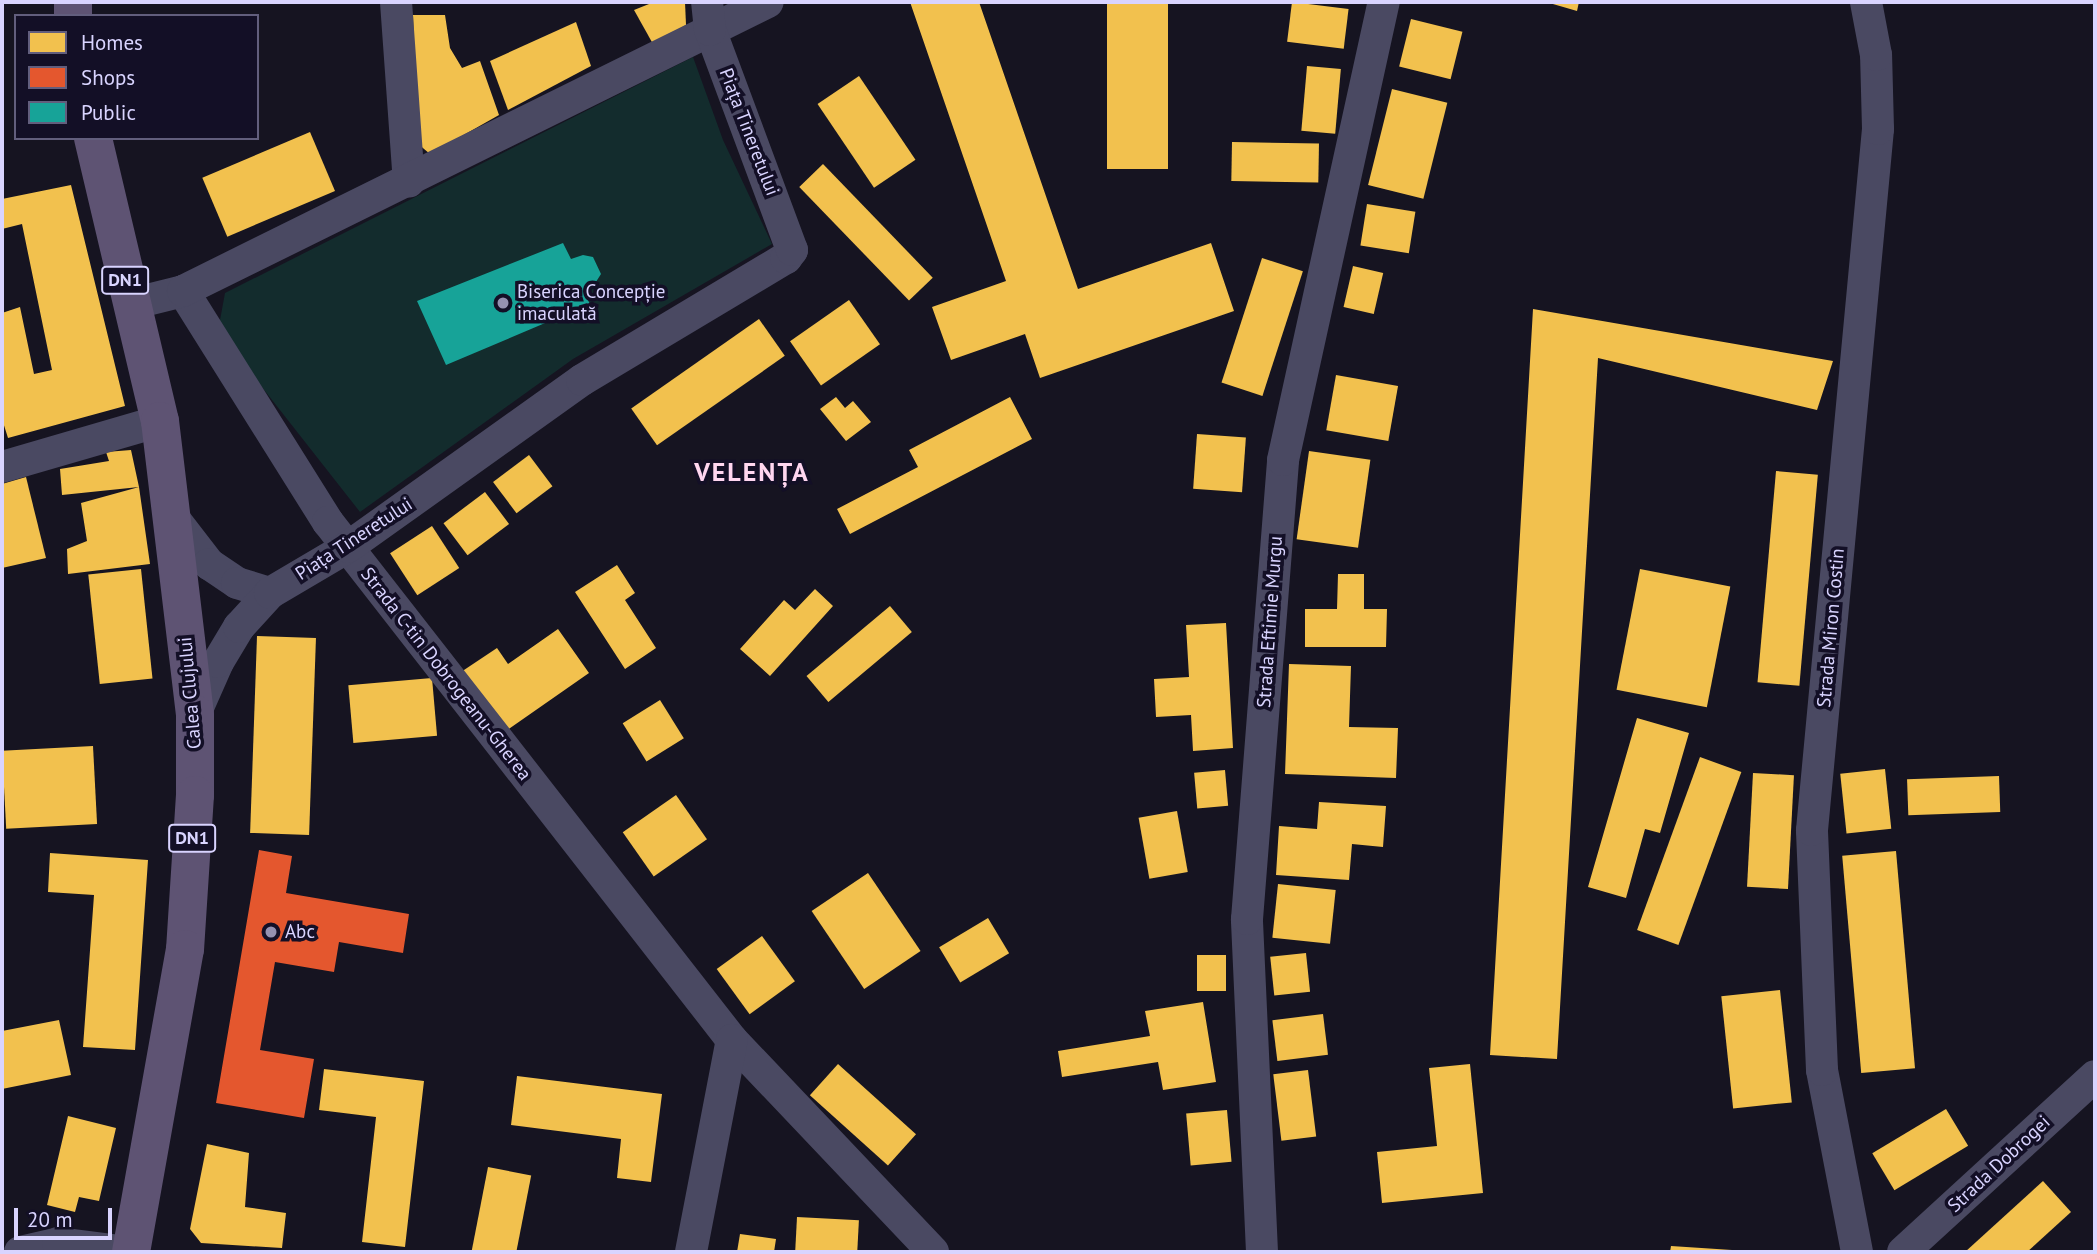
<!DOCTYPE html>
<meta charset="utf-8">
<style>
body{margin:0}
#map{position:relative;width:2097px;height:1254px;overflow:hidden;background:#161421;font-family:"PT Sans",sans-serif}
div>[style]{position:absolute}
.green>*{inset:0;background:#132c2d}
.homes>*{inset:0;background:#f2c14e;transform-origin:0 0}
.shops>*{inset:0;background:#e4572e}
.public>*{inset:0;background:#17a398}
.street>*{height:32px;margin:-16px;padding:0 16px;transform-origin:16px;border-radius:16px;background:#4a4962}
.primary>*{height:38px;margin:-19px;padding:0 19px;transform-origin:19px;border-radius:19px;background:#5e5373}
.dots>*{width:19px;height:19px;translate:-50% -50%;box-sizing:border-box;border:4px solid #130f26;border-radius:50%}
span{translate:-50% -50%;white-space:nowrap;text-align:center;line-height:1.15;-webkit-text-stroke:7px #130f26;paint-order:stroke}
.shield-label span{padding:2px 5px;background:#130f26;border:2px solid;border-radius:5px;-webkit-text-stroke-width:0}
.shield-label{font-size:18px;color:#d9d4ff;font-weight:700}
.street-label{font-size:19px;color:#d9d4ff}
.poi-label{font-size:19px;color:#d9d4ff}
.left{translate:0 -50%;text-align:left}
.district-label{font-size:26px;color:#ffd6f0;font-weight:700;letter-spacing:2px}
.frame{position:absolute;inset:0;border:4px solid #d9d4ff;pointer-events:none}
.legend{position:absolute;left:14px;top:14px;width:245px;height:126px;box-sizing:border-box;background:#130f26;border:2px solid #625e7d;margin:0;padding:9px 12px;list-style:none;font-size:21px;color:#d9d4ff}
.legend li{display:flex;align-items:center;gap:14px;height:35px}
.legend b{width:35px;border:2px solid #625e7d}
.scale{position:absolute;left:14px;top:1208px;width:98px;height:32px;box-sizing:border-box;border:4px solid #d9d4ff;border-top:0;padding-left:9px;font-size:21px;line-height:24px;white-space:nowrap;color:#d9d4ff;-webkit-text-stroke:5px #130f26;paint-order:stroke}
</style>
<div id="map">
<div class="green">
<div style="clip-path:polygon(693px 57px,723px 140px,772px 244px,573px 359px,360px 512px,218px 331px,225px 293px)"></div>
</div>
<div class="homes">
<div style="clip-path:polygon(654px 2px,685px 2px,686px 25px,653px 44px,634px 10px)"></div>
<div style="clip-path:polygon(910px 2px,979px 2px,1078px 289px,1211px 243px,1234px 311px,1040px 378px,1025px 334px,951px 360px,932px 307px,1006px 281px)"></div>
<div style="left:1107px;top:2px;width:61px;height:167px"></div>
<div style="left:1292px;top:2px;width:57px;height:40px;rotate:7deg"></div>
<div style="clip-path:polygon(1546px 2px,1579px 2px,1577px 11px)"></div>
<div style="clip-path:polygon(413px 15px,445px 15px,450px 48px,462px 68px,480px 61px,499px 115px,430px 154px,417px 143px)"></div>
<div style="left:1411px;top:19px;width:53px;height:49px;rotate:14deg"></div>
<div style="clip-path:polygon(576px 22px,591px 66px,508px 110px,490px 61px)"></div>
<div style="left:1307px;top:66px;width:34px;height:65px;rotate:5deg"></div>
<div style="left:859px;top:76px;width:101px;height:50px;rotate:56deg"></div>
<div style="left:1392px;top:89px;width:57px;height:99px;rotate:14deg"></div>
<div style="left:310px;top:132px;width:64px;height:117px;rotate:67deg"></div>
<div style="left:1232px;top:142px;width:87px;height:39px;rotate:1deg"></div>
<div style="left:823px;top:164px;width:158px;height:33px;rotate:46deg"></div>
<div style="clip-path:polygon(71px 185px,125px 406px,8px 438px,2px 419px,2px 313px,20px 307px,34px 374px,52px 370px,22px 224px,2px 229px,2px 199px)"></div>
<div style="left:1367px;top:204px;width:49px;height:42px;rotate:9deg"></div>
<div style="left:1262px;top:258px;width:43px;height:131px;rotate:18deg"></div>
<div style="left:1353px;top:266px;width:31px;height:42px;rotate:13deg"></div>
<div style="left:849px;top:300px;width:54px;height:72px;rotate:55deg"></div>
<div style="clip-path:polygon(1533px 309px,1833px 361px,1817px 410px,1598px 358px,1557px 1059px,1490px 1055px)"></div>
<div style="left:759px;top:319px;width:45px;height:156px;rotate:55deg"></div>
<div style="left:1336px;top:375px;width:63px;height:56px;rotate:10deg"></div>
<div style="clip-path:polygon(836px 397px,845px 408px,853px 401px,871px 422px,846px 441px,820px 409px)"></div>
<div style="clip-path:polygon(1010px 397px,1032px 439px,850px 534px,837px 509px,918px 467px,909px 450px)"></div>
<div style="left:1197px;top:434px;width:49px;height:55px;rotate:4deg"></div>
<div style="clip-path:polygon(131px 450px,139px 487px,150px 564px,68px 574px,67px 549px,87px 541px,81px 503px,139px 487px,62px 495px,60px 469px,109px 461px,106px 452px)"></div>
<div style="left:1309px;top:451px;width:62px;height:89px;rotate:8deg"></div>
<div style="left:529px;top:455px;width:39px;height:45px;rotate:53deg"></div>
<div style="left:1776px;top:471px;width:42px;height:212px;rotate:5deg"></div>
<div style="clip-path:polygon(26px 477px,46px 558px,2px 568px,2px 484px)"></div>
<div style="left:485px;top:492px;width:40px;height:52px;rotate:53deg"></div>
<div style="left:432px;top:526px;width:50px;height:50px;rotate:57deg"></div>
<div style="clip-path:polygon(617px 565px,635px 593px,625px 600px,656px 648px,625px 669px,575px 592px)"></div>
<div style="left:141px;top:569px;width:110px;height:53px;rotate:84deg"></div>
<div style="left:1640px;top:569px;width:92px;height:123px;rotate:11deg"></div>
<div style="clip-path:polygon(1338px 574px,1364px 574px,1364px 609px,1387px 609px,1386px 647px,1305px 647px,1305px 609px,1337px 609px)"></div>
<div style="clip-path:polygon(815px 589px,833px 606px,770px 676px,740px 649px,784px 600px,795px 610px)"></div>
<div style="left:890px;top:606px;width:34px;height:109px;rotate:50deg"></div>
<div style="clip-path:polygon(1226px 623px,1233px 748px,1193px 751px,1191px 715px,1156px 717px,1154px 679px,1189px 677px,1186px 625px)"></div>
<div style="clip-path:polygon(558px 629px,589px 673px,503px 733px,461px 672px,497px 648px,508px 664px)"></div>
<div style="left:257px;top:636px;width:59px;height:197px;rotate:2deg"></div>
<div style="clip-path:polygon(1289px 664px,1351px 666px,1349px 727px,1398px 728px,1396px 778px,1285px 774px)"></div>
<div style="left:432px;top:678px;width:58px;height:84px;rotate:85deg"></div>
<div style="left:660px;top:700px;width:45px;height:44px;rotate:58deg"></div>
<div style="clip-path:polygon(1637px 718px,1689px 733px,1660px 833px,1645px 829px,1626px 898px,1588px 887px)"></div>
<div style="left:93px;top:746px;width:78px;height:91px;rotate:87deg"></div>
<div style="left:1700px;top:757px;width:44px;height:184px;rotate:20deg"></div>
<div style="left:1885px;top:769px;width:60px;height:45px;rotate:84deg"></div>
<div style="left:1225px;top:770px;width:36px;height:31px;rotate:85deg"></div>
<div style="left:1753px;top:773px;width:41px;height:114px;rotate:3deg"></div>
<div style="left:1999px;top:776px;width:36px;height:92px;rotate:88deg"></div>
<div style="left:676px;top:795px;width:54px;height:65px;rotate:55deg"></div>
<div style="clip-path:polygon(1319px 802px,1386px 806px,1383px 847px,1352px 844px,1349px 880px,1276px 875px,1279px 826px,1317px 829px)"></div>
<div style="left:1177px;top:811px;width:62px;height:39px;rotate:80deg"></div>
<div style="left:1896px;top:851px;width:218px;height:54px;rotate:85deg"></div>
<div style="clip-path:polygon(50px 853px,148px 860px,135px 1050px,83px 1047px,94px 895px,48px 892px)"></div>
<div style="left:868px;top:873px;width:94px;height:68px;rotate:56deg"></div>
<div style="left:1278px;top:884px;width:58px;height:54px;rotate:6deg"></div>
<div style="left:988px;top:918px;width:41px;height:57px;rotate:59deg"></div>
<div style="left:762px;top:936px;width:56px;height:56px;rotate:54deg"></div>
<div style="left:1306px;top:953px;width:39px;height:36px;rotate:84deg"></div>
<div style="left:1197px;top:955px;width:29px;height:36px"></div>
<div style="left:1780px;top:990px;width:113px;height:59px;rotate:84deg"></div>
<div style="clip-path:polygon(1203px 1002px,1216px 1082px,1163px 1090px,1158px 1062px,1062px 1077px,1058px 1051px,1150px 1036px,1145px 1011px)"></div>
<div style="left:1323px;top:1014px;width:41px;height:51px;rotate:83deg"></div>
<div style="clip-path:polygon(59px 1020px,71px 1075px,2px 1089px,2px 1031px)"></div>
<div style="left:838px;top:1064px;width:105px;height:42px;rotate:42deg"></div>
<div style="clip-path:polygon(1470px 1064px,1483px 1193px,1382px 1203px,1377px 1152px,1437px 1146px,1429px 1068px)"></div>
<div style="clip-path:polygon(324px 1069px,424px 1081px,405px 1247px,362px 1242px,376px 1117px,319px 1110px)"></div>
<div style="left:1308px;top:1070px;width:67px;height:35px;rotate:83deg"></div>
<div style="clip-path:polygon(517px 1076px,662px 1094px,651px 1182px,617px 1178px,621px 1139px,511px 1125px)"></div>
<div style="left:1946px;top:1109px;width:43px;height:86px;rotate:59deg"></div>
<div style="left:1227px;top:1110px;width:52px;height:41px;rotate:85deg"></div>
<div style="clip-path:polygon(68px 1116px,116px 1128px,99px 1201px,79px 1197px,75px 1212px,47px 1205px)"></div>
<div style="clip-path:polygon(207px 1144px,249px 1153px,245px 1207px,286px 1213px,282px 1248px,201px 1243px,190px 1229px)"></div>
<div style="left:488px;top:1167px;width:44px;height:86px;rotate:11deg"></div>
<div style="clip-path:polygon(2043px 1181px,2071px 1212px,2027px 1252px,1965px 1252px)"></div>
<div style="left:797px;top:1217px;width:62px;height:35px;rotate:3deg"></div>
<div style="clip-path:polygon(740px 1234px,776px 1239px,774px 1252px,737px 1252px)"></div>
<div style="clip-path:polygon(1671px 1246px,1732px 1250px,1732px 1252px,1670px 1252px)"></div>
</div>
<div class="shops">
<div style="clip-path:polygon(259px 850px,292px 856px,286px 893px,409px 914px,403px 953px,339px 942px,334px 972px,275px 962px,260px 1050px,314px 1059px,304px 1118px,216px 1103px)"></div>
</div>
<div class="public">
<div style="clip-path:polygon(563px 243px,571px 259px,583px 255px,593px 257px,601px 274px,594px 285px,583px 291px,590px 304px,446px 365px,417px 301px)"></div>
</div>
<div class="street">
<div style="left:396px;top:2px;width:180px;rotate:85.9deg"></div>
<div style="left:183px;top:291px;width:273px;rotate:57.9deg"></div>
<div style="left:328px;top:522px;width:657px;rotate:52.05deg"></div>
<div style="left:732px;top:1040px;width:292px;rotate:46.5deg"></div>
<div style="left:131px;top:304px;width:54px;rotate:-14deg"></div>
<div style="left:183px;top:291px;width:652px;rotate:-26.29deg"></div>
<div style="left:2px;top:467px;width:165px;rotate:-16.2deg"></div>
<div style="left:172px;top:516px;width:61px;rotate:52.4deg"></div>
<div style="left:209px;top:564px;width:34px;rotate:34deg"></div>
<div style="left:237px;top:583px;width:34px;rotate:17deg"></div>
<div style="left:195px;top:714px;width:57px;rotate:-66.1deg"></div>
<div style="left:218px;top:662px;width:41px;rotate:-59deg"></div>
<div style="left:239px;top:627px;width:46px;rotate:-47.6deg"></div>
<div style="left:270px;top:593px;width:91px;rotate:-30.5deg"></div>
<div style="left:348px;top:547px;width:287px;rotate:-35.5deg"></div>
<div style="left:582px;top:380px;width:238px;rotate:-30.9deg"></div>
<div style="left:786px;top:258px;width:10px;rotate:-53deg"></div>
<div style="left:792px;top:250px;width:235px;rotate:-110.4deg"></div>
<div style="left:710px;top:30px;width:28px;rotate:-96deg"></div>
<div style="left:20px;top:1252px;width:39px;rotate:-13deg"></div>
<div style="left:58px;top:1243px;width:71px;rotate:7.3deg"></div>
<div style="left:691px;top:1252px;width:216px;rotate:-79.1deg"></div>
<div style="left:1262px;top:1252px;width:333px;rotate:-92.6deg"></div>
<div style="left:1247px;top:919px;width:460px;rotate:-85.5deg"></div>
<div style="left:1283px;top:460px;width:469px;rotate:-77.6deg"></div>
<div style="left:1857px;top:1252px;width:185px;rotate:-100.9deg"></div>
<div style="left:1822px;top:1070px;width:240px;rotate:-92.4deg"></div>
<div style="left:1812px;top:830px;width:704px;rotate:-84.62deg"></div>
<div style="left:1878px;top:129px;width:74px;rotate:-91.5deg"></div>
<div style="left:1876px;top:55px;width:54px;rotate:-100.7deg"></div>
<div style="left:1903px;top:1252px;width:260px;rotate:-42.5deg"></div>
</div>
<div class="primary">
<div style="left:73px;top:2px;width:14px;rotate:90deg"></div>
<div style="left:93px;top:138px;width:291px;rotate:76.7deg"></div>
<div style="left:160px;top:421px;width:295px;rotate:83.2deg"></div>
<div style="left:195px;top:714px;width:81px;rotate:90deg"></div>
<div style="left:195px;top:795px;width:154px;rotate:93.7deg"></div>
<div style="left:185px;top:949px;width:308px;rotate:100.1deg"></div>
</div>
<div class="dots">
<div style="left:503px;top:303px;background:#9591b1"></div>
<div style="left:271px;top:932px;background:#9591b1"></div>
</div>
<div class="shield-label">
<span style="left:125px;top:280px">DN1</span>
<span style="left:192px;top:838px">DN1</span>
</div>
<div class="street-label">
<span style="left:749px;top:132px;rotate:69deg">Piața Tineretului</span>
<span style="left:354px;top:539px;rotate:-33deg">Piața Tineretului</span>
<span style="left:1270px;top:622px;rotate:-86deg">Strada Eftimie Murgu</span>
<span style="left:1831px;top:628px;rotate:-85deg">Strada Miron Costin</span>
<span style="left:446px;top:674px;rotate:52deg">Strada C-tin Dobrogeanu-Gherea</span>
<span style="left:190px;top:693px;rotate:-95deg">Calea Clujului</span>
<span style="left:1999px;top:1164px;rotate:-43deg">Strada Dobrogei</span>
</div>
<div class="poi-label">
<span class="left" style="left:517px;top:303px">Biserica Concepție<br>imaculată</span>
<span class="left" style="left:285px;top:932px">Abc</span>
</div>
<div class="district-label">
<span style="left:752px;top:472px">VELENȚA</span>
</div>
<div class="frame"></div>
<ul class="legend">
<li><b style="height:19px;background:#f2c14e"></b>Homes</li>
<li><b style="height:19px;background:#e4572e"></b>Shops</li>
<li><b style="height:19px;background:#17a398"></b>Public</li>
</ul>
<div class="scale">20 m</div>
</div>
